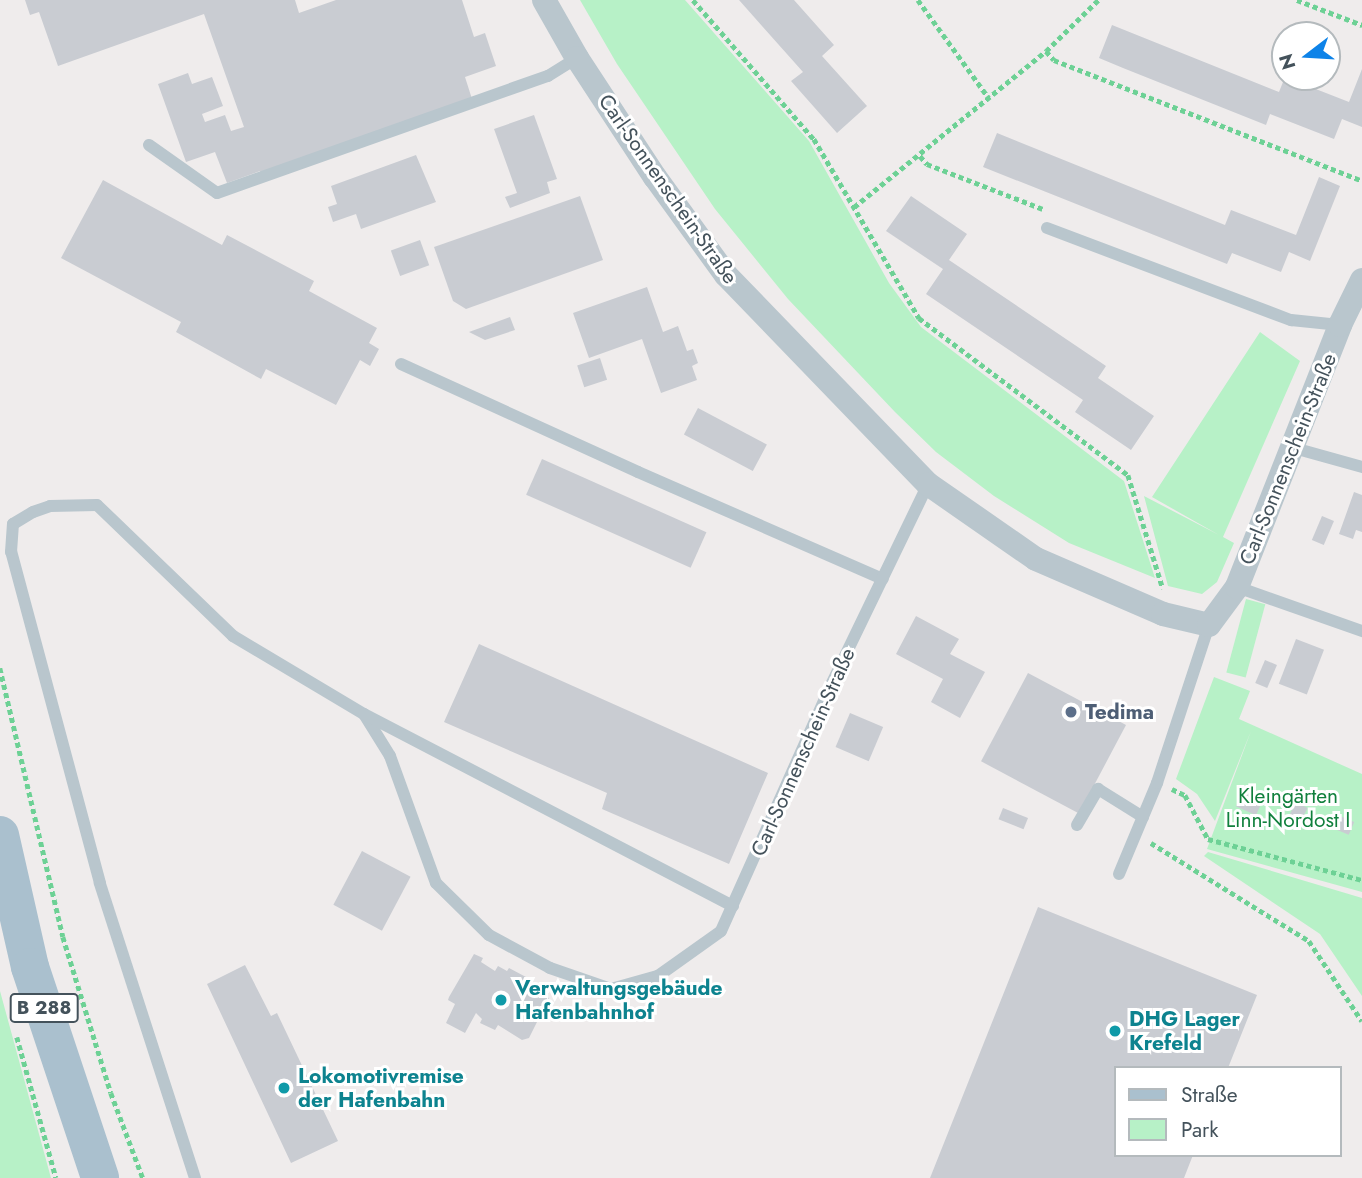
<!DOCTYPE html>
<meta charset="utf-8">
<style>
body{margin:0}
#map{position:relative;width:1362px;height:1178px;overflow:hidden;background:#efecec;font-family:Jost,sans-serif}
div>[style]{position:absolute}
.green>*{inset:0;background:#b7f1c7;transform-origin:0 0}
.building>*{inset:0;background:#c9ccd2;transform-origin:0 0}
.path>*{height:4.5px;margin-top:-2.25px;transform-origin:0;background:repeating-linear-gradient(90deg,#6dd195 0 5px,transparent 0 8.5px)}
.service>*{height:12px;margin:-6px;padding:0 6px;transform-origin:6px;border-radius:6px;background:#b9c6cd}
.minor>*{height:24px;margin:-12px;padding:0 12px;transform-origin:12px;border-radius:12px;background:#b9c6cd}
.primary>*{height:38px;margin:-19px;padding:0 19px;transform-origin:19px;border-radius:19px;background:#aac0ce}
.dots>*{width:19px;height:19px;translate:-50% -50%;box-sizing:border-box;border:4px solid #fff;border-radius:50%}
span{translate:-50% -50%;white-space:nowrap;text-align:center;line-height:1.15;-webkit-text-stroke:6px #fff;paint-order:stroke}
.shield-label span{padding:2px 5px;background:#fff;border:2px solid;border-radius:5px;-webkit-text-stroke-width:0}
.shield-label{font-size:19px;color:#44525b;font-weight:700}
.street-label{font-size:21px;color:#44525b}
.service-label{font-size:21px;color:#4e5e75;font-weight:700}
.left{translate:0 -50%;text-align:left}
.park-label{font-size:21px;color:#11803d}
.culture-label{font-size:21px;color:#0d838f;font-weight:700}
.legend{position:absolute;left:1114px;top:1066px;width:228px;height:91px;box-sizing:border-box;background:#fff;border:2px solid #b4babd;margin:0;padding:9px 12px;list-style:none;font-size:21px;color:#44525b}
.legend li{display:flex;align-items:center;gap:14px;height:35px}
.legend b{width:35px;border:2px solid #b4babd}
.north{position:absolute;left:1271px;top:21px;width:70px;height:70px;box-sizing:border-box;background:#fff;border:2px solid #b4babd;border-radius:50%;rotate:253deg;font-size:19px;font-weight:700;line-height:28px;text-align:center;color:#44525b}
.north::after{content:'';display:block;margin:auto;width:24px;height:32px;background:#0e83e8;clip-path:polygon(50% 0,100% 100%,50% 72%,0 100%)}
</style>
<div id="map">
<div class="green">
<div style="clip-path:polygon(580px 0,685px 0,809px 141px,889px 283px,921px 327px,1124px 481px,1155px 578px,1069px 543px,994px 496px,936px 452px,895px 412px,788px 299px,715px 209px,617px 64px)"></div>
<div style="clip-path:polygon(1260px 332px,1300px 361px,1223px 537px,1234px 543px,1217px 582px,1202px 594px,1168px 586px,1144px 496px,1219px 535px,1152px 497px)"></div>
<div style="left:1246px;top:599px;width:20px;height:76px;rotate:15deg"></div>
<div style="clip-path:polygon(1214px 677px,1250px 691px,1239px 719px,1362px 774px,1362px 892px,1207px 849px,1251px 731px,1215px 821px,1197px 794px,1176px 779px)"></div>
<div style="clip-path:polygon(1208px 852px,1362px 898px,1362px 996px,1320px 934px,1204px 856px)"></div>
<div style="clip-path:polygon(0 991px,51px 1178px,0 1178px)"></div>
</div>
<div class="building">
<div style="clip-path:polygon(25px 0,295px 0,299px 13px,336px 0,462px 0,474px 37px,485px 33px,496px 66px,465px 77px,472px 99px,261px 175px,260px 171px,227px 183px,215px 152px,186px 162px,158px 84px,188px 73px,192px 84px,212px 77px,223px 106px,202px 114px,205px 122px,225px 115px,231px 131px,244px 127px,204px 14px,58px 66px,39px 12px,30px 15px)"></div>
<div style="clip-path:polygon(739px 0,794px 0,834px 45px,822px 56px,867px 106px,837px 133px,791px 81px,803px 72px)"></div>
<div style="clip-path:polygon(1112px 25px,1279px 92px,1285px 77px,1349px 102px,1362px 69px,1362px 127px,1342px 119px,1334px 139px,1270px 114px,1266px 125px,1123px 68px,1099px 58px)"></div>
<div style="clip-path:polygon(534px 115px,557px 179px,547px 182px,550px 193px,510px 208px,505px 197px,517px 193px,494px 129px)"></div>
<div style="clip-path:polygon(997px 133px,1225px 225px,1231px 210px,1296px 235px,1319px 177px,1340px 186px,1310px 261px,1289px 252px,1281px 272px,1232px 253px,1227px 264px,983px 167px)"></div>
<div style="clip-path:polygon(416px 155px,436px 202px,361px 229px,356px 214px,333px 222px,328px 207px,337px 204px,331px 186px)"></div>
<div style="clip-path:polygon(103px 180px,222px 245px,227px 235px,314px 281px,309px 291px,377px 328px,369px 343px,379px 349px,370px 366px,360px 360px,336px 405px,266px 369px,261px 379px,176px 332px,181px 322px,61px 258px)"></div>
<div style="clip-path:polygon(580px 196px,603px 260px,466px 309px,453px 301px,434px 247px)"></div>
<div style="clip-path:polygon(911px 196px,967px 234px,949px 260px,1106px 366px,1098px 378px,1154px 416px,1131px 450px,1075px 412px,1083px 400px,926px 294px,943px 269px,886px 231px)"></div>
<div style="left:420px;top:240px;width:27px;height:31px;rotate:70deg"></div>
<div style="clip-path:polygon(647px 287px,663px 332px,678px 326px,687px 351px,693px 349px,698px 363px,692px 366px,697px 380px,661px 393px,642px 339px,589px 358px,573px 313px)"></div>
<div style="clip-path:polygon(510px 317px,515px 330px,485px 340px,469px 332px)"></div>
<div style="left:600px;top:358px;width:23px;height:24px;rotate:72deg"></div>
<div style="left:698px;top:408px;width:78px;height:30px;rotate:28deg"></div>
<div style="left:542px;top:459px;width:180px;height:39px;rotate:24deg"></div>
<div style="clip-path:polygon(1354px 492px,1362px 495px,1362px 532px,1356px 530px,1353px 539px,1339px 534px)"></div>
<div style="left:1322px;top:516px;width:13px;height:26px;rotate:23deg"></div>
<div style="clip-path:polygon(916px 616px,959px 639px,950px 654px,985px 672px,960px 718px,931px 702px,943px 679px,896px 654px)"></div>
<div style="left:1296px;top:639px;width:30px;height:48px;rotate:21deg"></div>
<div style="clip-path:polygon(479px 644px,768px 773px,729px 864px,602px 809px,607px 793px,444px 722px)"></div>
<div style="left:1265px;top:660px;width:13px;height:25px;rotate:23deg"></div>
<div style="left:1028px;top:673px;width:111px;height:100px;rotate:28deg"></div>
<div style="left:850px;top:713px;width:36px;height:37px;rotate:23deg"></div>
<div style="left:1244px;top:788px;width:22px;height:20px;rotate:24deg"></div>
<div style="left:1296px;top:802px;width:13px;height:19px;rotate:27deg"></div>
<div style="left:1003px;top:808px;width:27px;height:12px;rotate:22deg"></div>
<div style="left:1333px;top:813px;width:23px;height:14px;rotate:23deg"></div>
<div style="left:362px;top:851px;width:55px;height:61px;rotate:28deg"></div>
<div style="clip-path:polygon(1038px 907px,1257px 995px,1228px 1068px,1115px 1068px,1115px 1155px,1193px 1155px,1184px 1178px,930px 1178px)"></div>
<div style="clip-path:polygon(474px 954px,483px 958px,481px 962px,495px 971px,498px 966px,507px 971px,509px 968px,526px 977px,524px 980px,533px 985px,531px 989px,549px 998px,529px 1038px,522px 1040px,498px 1025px,495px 1030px,480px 1023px,482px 1019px,476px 1013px,465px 1033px,446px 1023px,455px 1004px,448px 1000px,449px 997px)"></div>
<div style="clip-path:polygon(245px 965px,271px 1016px,277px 1013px,338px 1141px,291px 1163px,207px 984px)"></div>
</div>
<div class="path">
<div style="left:693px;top:0;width:184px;rotate:49deg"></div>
<div style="left:814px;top:139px;width:208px;rotate:59.6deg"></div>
<div style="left:919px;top:318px;width:261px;rotate:36.9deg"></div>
<div style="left:1128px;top:475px;width:119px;rotate:72.9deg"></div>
<div style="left:918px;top:0;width:121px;rotate:54.1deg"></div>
<div style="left:1297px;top:0;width:70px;rotate:21deg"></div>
<div style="left:1046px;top:51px;width:12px;rotate:48deg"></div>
<div style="left:1054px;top:60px;width:331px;rotate:21.4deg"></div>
<div style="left:920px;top:156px;width:11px;rotate:49deg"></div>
<div style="left:927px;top:164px;width:124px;rotate:21.2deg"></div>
<div style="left:854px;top:207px;width:247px;rotate:-39.1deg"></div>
<div style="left:1046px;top:51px;width:73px;rotate:-44.4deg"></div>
<div style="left:0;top:668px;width:276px;rotate:76.8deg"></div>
<div style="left:63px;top:937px;width:163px;rotate:72.9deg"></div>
<div style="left:111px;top:1093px;width:91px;rotate:69.4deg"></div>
<div style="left:1172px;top:789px;width:14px;rotate:25deg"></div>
<div style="left:1185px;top:795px;width:50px;rotate:62.4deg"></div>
<div style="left:1208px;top:839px;width:159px;rotate:14.9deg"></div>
<div style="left:1151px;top:843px;width:186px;rotate:31.8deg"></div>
<div style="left:1309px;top:941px;width:96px;rotate:56.5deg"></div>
<div style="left:17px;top:1037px;width:146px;rotate:74.5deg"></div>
</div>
<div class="service">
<div style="left:149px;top:145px;width:83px;rotate:35.2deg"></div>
<div style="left:217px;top:193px;width:351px;rotate:-19.5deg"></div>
<div style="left:548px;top:76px;width:34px;rotate:-32deg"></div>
<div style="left:1047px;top:228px;width:261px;rotate:20.7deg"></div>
<div style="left:1291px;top:320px;width:49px;rotate:5.8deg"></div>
<div style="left:401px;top:364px;width:260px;rotate:24.5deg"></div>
<div style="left:638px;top:472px;width:267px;rotate:23.6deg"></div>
<div style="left:1294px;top:448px;width:71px;rotate:15.6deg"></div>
<div style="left:1237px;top:587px;width:133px;rotate:19.4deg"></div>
<div style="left:364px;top:714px;width:49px;rotate:58.2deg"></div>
<div style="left:390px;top:756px;width:135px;rotate:70.1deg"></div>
<div style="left:436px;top:883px;width:74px;rotate:44.5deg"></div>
<div style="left:489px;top:935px;width:69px;rotate:28.4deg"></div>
<div style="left:550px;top:968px;width:65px;rotate:19deg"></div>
<div style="left:611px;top:989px;width:49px;rotate:-15.5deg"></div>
<div style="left:658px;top:976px;width:77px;rotate:-35.5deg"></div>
<div style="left:721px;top:931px;width:265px;rotate:-65.9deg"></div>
<div style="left:829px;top:689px;width:228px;rotate:-64.2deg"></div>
<div style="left:1077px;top:825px;width:42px;rotate:-59.7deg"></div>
<div style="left:1098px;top:789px;width:53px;rotate:31.9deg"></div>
<div style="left:1119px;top:874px;width:99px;rotate:-67.3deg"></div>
<div style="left:1157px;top:783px;width:166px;rotate:-71.8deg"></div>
<div style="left:195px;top:1178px;width:310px;rotate:-107.9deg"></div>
<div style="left:100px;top:883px;width:343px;rotate:-105deg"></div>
<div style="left:11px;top:552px;width:28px;rotate:-86deg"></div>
<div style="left:13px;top:524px;width:23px;rotate:-31deg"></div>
<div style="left:33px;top:512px;width:18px;rotate:-19deg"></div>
<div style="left:50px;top:506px;width:47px;rotate:-1.2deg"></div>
<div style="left:97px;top:505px;width:189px;rotate:43.9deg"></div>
<div style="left:233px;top:636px;width:152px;rotate:30.8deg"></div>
<div style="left:364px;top:714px;width:416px;rotate:27.5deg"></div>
</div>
<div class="minor">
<div style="left:544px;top:0;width:67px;rotate:60.4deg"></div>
<div style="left:577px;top:58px;width:142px;rotate:56.8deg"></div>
<div style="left:655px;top:177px;width:121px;rotate:54.1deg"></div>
<div style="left:726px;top:275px;width:291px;rotate:46deg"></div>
<div style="left:928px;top:484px;width:131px;rotate:34.8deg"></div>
<div style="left:1036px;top:559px;width:138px;rotate:23.4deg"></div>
<div style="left:1163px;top:614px;width:47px;rotate:13.4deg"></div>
<div style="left:1209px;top:625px;width:47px;rotate:-53.6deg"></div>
<div style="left:1237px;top:587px;width:282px;rotate:-68.5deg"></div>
<div style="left:1340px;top:325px;width:50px;rotate:-63.9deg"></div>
</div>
<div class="primary">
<div style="left:0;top:835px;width:135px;rotate:77.2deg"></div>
<div style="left:30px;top:967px;width:222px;rotate:71.6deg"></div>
</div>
<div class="dots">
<div style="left:1071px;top:712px;background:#5c6f8a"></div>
<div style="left:501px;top:1000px;background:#0f9aa8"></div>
<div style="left:1115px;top:1031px;background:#0f9aa8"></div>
<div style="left:284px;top:1088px;background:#0f9aa8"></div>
</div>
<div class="shield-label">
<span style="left:44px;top:1008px">B 288</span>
</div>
<div class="street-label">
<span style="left:668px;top:189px;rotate:55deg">Carl-Sonnenschein-Straße</span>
<span style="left:1288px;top:459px;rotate:-68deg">Carl-Sonnenschein-Straße</span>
<span style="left:803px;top:752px;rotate:-66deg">Carl-Sonnenschein-Straße</span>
</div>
<div class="service-label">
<span class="left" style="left:1085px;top:712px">Tedima</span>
</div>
<div class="park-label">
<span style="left:1288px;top:808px">Kleingärten<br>Linn-Nordost I</span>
</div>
<div class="culture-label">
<span class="left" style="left:515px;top:1000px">Verwaltungsgebäude<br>Hafenbahnhof</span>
<span class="left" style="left:1129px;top:1031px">DHG Lager<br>Krefeld</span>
<span class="left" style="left:298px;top:1088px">Lokomotivremise<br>der Hafenbahn</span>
</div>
<ul class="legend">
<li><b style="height:9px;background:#aac0ce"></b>Straße</li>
<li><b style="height:19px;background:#b7f1c7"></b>Park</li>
</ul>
<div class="north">N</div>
</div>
